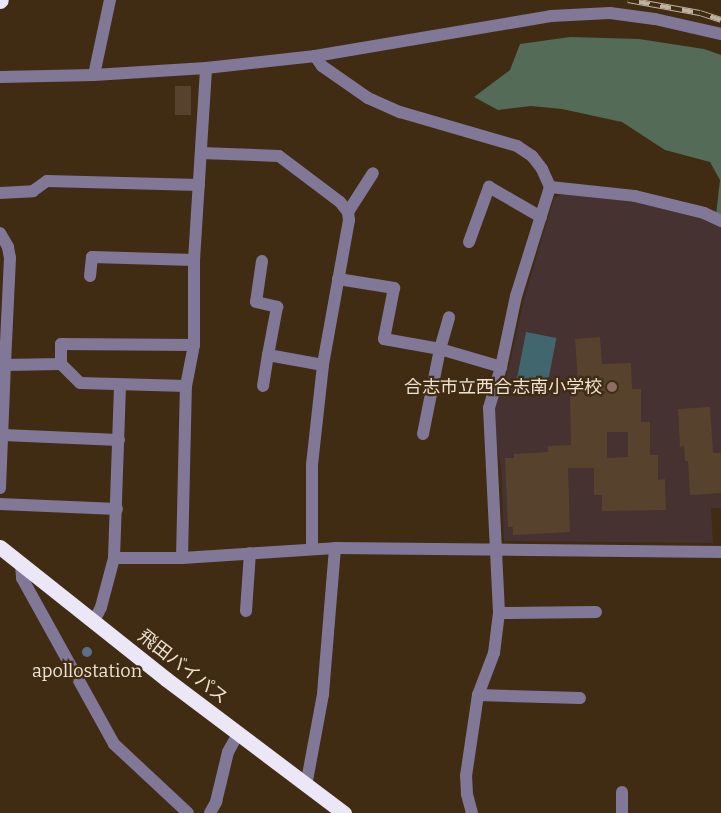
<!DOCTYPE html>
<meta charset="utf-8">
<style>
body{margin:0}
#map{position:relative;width:721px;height:813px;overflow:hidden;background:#3f2c12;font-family:Bitter,"Noto Sans JP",serif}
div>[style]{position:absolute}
.education>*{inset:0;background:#463230}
.forest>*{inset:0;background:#536b57}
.water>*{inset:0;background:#42666e;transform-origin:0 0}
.building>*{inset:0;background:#57432d;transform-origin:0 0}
.minor>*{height:12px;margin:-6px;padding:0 6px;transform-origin:6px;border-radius:6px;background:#807896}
.highway>*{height:15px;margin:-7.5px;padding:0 7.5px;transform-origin:7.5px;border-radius:7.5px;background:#ebe7f6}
.rail>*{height:5.5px;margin-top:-2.75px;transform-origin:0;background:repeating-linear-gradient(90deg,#3f2c12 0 11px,#c0b2a0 0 22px);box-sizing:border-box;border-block:1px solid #c0b2a0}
.dots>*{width:14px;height:14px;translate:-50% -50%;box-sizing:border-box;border:2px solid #3f2c12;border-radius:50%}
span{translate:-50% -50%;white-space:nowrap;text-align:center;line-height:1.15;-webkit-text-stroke:4.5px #3f2c12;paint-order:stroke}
.poi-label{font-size:18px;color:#eee2d3}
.right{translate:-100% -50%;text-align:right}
.street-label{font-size:18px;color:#eee2d3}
</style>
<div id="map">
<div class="education">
<div style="clip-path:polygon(566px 192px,634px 200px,706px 218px,721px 225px,721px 508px,711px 508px,713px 543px,504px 541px,501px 466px,496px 444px,495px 407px,509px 367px,524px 299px,554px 198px)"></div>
</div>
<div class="forest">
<div style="clip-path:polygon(570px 37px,639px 39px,704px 49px,721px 55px,721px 217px,716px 215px,720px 180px,710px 162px,665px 150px,622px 122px,562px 109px,531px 106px,498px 110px,474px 97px,510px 70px,520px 44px)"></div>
</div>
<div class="water">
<div style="left:526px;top:332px;width:31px;height:47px;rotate:11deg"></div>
</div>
<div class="building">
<div style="left:175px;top:86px;width:16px;height:29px"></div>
<div style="clip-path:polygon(evenodd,600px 337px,602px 364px,631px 363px,632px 389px,641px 389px,641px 422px,650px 422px,650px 455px,658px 455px,658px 480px,665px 479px,666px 510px,602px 511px,602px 495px,594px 495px,594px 468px,568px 468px,570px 532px,513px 535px,513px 527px,508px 527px,505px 458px,514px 458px,514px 454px,548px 452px,548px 446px,571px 445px,570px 396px,577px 396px,578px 381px,575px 339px,600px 337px,607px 432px,628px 432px,628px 457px,607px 458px,607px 432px)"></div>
<div style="clip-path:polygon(710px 407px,713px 453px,721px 453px,721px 493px,690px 495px,688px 461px,685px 461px,684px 446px,680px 447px,678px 409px)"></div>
</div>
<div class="minor">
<div style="left:315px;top:56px;width:12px;rotate:55deg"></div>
<div style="left:322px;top:66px;width:56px;rotate:34.8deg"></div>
<div style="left:368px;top:98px;width:35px;rotate:24deg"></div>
<div style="left:400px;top:112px;width:122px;rotate:16.2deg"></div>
<div style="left:517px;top:146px;width:18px;rotate:34deg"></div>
<div style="left:532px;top:156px;width:16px;rotate:52deg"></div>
<div style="left:542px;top:169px;width:20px;rotate:66deg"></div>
<div style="left:550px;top:187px;width:114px;rotate:107.3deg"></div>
<div style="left:516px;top:296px;width:73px;rotate:101.9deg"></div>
<div style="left:501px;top:367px;width:43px;rotate:106.3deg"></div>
<div style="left:489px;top:408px;width:205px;rotate:87.2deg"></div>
<div style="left:499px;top:613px;width:97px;rotate:-0.6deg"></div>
<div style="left:94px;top:75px;width:77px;rotate:-78deg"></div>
<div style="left:0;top:77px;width:94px;rotate:-1.2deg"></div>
<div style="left:94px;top:75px;width:112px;rotate:-3.6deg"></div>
<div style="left:206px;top:68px;width:110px;rotate:-6.3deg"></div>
<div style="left:315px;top:56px;width:239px;rotate:-9.6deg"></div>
<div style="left:551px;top:16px;width:59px;rotate:-2.9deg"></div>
<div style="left:610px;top:13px;width:45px;rotate:7.6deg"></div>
<div style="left:655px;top:19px;width:68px;rotate:12.8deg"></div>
<div style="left:201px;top:153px;width:78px;rotate:2.2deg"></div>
<div style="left:279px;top:156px;width:76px;rotate:37deg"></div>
<div style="left:340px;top:202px;width:13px;rotate:51deg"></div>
<div style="left:348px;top:212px;width:8px;rotate:83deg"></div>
<div style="left:349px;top:220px;width:147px;rotate:100.2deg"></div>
<div style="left:323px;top:365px;width:101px;rotate:96.3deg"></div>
<div style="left:312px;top:465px;width:84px;rotate:90deg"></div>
<div style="left:550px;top:187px;width:85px;rotate:6deg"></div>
<div style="left:635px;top:196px;width:71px;rotate:13.8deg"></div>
<div style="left:704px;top:213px;width:19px;rotate:25deg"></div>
<div style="left:0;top:193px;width:33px;rotate:-3deg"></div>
<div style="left:33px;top:191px;width:17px;rotate:-36deg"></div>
<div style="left:47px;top:181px;width:152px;rotate:1.5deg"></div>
<div style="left:348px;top:212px;width:46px;rotate:-57.3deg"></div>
<div style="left:0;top:233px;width:16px;rotate:60deg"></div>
<div style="left:8px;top:247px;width:11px;rotate:80deg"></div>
<div style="left:10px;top:258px;width:107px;rotate:92.7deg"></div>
<div style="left:469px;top:242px;width:59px;rotate:-70deg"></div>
<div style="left:489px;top:187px;width:60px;rotate:30deg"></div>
<div style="left:262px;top:261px;width:41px;rotate:98.3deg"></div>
<div style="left:256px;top:302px;width:22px;rotate:13deg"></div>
<div style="left:277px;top:307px;width:49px;rotate:100.6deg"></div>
<div style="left:268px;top:355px;width:56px;rotate:10.3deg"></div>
<div style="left:90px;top:276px;width:19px;rotate:-84deg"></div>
<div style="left:92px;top:257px;width:102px;rotate:1.7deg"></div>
<div style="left:338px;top:279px;width:57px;rotate:9.1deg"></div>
<div style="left:394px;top:288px;width:52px;rotate:101.1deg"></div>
<div style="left:384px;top:339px;width:57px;rotate:10.1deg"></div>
<div style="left:440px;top:349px;width:64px;rotate:16.4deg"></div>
<div style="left:61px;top:364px;width:20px;rotate:-90deg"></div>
<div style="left:61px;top:344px;width:133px;rotate:0.4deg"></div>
<div style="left:263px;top:386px;width:31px;rotate:-81deg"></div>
<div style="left:423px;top:434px;width:87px;rotate:-78.7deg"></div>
<div style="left:440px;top:349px;width:33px;rotate:-74deg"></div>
<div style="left:3px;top:435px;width:116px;rotate:2.5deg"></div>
<div style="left:0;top:488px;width:123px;rotate:-87.7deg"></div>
<div style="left:5px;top:365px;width:56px;rotate:-1deg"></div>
<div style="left:61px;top:364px;width:27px;rotate:45deg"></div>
<div style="left:80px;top:383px;width:106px;rotate:1.6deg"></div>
<div style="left:186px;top:386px;width:42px;rotate:-79deg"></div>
<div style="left:194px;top:345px;width:85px;rotate:-90deg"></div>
<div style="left:194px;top:260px;width:192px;rotate:-86.4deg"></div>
<div style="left:0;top:504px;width:117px;rotate:2.4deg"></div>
<div style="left:114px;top:558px;width:172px;rotate:-88deg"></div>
<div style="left:182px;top:558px;width:172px;rotate:-88.7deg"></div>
<div style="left:21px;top:563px;width:15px;rotate:86deg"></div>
<div style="left:22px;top:578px;width:190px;rotate:61deg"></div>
<div style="left:114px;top:744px;width:101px;rotate:43deg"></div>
<div style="left:246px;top:611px;width:58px;rotate:-86.1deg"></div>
<div style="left:94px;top:621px;width:16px;rotate:-63deg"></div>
<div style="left:101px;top:607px;width:51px;rotate:-75.1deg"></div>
<div style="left:114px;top:558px;width:68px"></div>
<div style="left:182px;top:558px;width:153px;rotate:-3.7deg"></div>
<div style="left:335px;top:548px;width:386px;rotate:0.6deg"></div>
<div style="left:478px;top:695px;width:102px;rotate:1.7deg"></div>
<div style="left:306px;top:786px;width:94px;rotate:-79.5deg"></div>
<div style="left:323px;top:694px;width:146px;rotate:-85.3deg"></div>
<div style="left:210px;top:813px;width:13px;rotate:-61deg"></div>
<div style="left:216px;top:802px;width:51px;rotate:-76.5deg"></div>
<div style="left:228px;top:752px;width:21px;rotate:-61deg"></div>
<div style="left:472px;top:813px;width:20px;rotate:-105deg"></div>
<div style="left:467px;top:794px;width:18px;rotate:-93deg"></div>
<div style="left:466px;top:776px;width:82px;rotate:-81.6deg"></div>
<div style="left:478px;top:695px;width:45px;rotate:-69.1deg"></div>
<div style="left:494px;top:653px;width:40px;rotate:-82.9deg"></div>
<div style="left:622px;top:813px;width:21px;rotate:-90deg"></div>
</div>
<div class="highway">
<div style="left:0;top:1px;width:1px;rotate:-45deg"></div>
<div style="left:0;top:547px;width:212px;rotate:38.5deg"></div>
<div style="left:166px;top:679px;width:223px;rotate:37deg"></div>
</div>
<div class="rail">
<div style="left:628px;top:0;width:73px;rotate:10.2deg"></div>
<div style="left:700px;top:13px;width:22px;rotate:18deg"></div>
</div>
<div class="dots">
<div style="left:612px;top:387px;background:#8d6e63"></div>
<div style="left:87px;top:652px;background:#5c6f8a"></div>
</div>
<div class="poi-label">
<span class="right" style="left:602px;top:387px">合志市立西合志南小学校</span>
<span style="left:87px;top:671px">apollostation</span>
</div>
<div class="street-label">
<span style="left:183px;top:667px;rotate:38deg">飛田バイパス</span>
</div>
</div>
